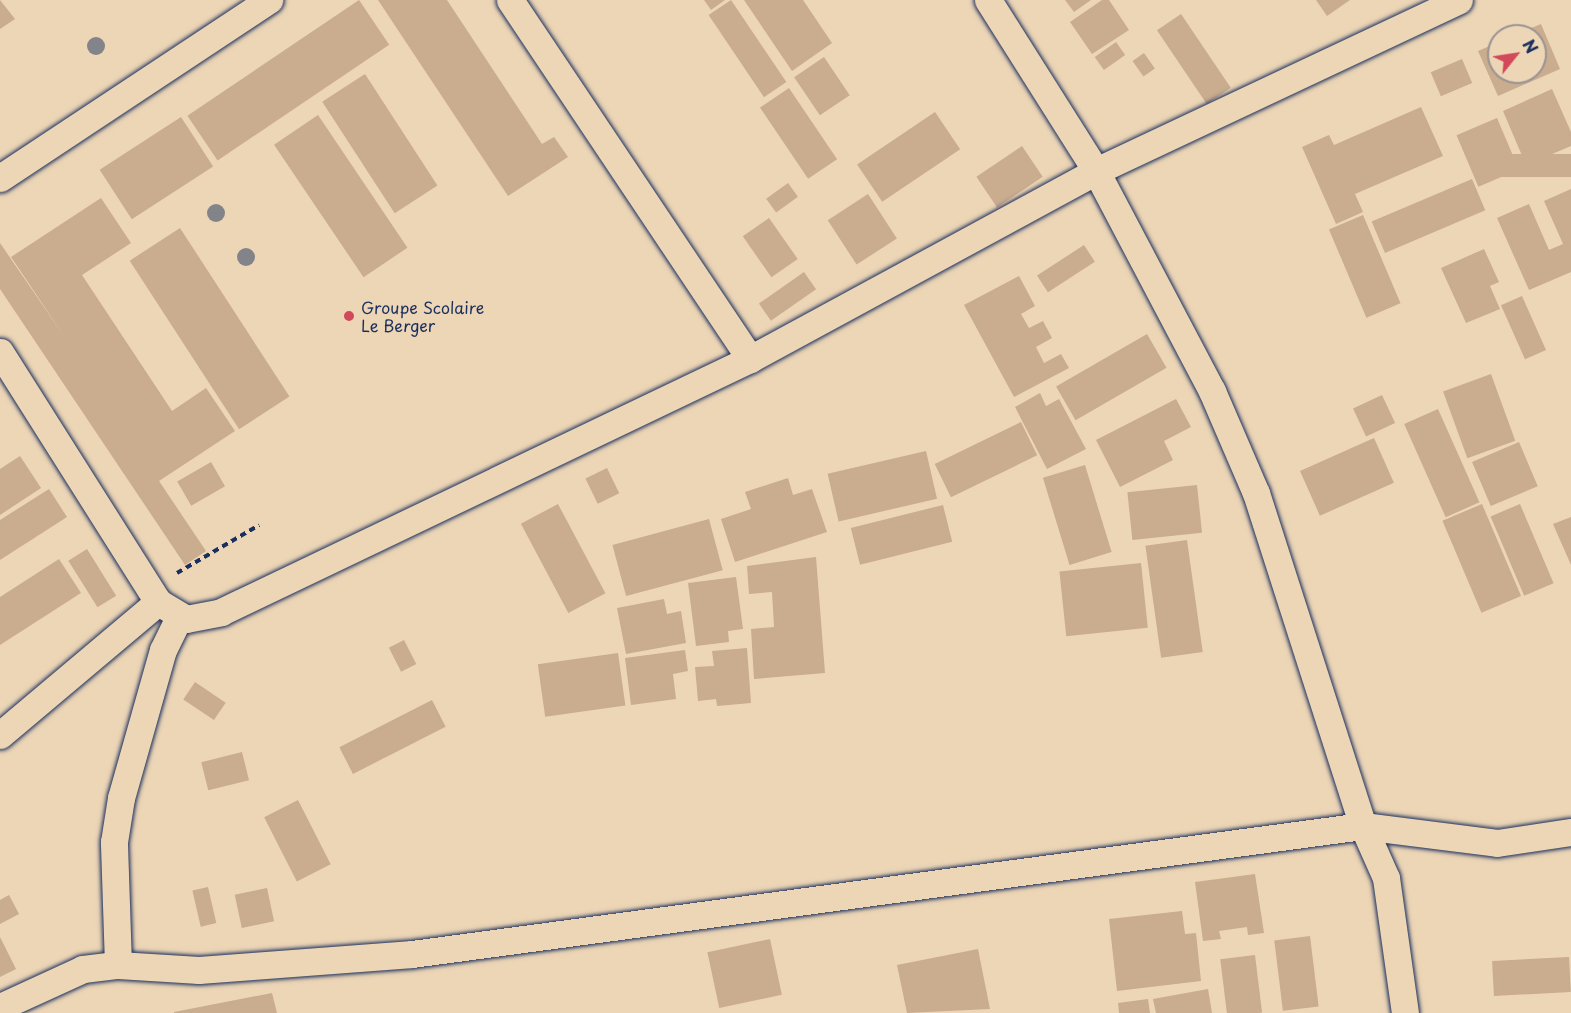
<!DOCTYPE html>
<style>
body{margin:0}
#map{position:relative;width:1571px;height:1013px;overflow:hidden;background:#edd6b6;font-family:"Playpen Sans",sans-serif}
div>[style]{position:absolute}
.building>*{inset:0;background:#caac8e;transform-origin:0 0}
.path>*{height:4px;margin-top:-2px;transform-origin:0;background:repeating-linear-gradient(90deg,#1b2f5e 0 6px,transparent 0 10.5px)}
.roads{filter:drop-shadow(0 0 2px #1b2f5e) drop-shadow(0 0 2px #1b2f5e)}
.street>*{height:27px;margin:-13.5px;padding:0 13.5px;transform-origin:13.5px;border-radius:13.5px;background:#edd6b6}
.trees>*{width:18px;height:18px;margin:-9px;border-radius:50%;background:#838489}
.dots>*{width:16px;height:16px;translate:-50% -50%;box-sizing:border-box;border:3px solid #edd6b6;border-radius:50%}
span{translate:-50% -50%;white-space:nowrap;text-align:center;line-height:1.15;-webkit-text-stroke:4.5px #edd6b6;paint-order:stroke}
.poi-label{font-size:16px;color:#1b2f5e}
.left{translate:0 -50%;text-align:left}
.north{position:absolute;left:1487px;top:24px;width:60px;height:60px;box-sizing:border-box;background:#edd6b6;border:2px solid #999393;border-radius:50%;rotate:60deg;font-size:16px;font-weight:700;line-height:24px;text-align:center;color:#1b2f5e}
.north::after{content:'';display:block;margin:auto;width:21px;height:27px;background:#d1495b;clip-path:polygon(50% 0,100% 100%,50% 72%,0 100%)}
</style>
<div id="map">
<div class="building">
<div style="clip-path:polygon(0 0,15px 19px,0 29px)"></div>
<div style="left:359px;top:0;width:54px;height:207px;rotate:56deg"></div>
<div style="clip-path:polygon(378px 0,447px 0,542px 144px,554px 137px,568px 157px,508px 196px)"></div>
<div style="clip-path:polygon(704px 0,725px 0,711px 10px)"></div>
<div style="left:731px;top:0;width:99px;height:27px;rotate:56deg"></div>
<div style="clip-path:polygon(744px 0,803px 0,832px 43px,792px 71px)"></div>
<div style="clip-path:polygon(1065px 0,1091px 0,1074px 12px)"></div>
<div style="clip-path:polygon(1102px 0,1109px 0,1129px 30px,1092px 54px,1070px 22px)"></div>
<div style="clip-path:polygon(1316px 0,1350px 0,1327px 16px)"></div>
<div style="left:1181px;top:14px;width:89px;height:29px;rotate:56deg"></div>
<div style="clip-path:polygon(1541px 24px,1560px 69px,1498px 96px,1478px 51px,1499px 42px,1499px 72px,1535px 72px,1535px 36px,1512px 36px)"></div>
<div style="left:1116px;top:42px;width:16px;height:26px;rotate:55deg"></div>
<div style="left:1144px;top:53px;width:19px;height:14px;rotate:55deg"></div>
<div style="left:824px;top:57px;width:46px;height:36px;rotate:56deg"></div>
<div style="left:1462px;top:59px;width:26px;height:34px;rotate:67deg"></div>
<div style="left:365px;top:74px;width:133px;height:51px;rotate:57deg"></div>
<div style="left:789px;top:88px;width:86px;height:35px;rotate:56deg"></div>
<div style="clip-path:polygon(1552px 89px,1571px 132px,1571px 146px,1526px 165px,1503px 111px)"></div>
<div style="clip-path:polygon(1421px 107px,1443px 156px,1355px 194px,1363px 212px,1336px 224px,1302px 147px,1329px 135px,1334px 145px)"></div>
<div style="left:935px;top:112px;width:45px;height:94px;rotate:56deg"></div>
<div style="left:318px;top:115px;width:160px;height:53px;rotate:56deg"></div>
<div style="left:181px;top:117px;width:59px;height:97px;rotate:57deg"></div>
<div style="left:1497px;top:118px;width:56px;height:44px;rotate:67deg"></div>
<div style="left:1022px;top:146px;width:37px;height:55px;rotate:56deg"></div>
<div style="left:1571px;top:154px;width:23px;height:96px;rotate:90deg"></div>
<div style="left:1472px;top:179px;width:34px;height:109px;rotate:67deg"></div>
<div style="left:788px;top:183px;width:17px;height:27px;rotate:54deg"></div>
<div style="clip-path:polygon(1571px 189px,1571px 272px,1529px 290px,1497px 218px,1529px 204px,1549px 250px,1563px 244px,1544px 201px)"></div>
<div style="left:868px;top:194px;width:53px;height:48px;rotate:57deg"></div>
<div style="clip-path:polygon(101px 198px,131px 243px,82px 275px,172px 411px,206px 388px,235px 431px,159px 481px,206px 551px,185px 565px,0 289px,0 243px,66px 339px,11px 257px)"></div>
<div style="left:1363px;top:215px;width:96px;height:37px;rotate:67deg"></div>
<div style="left:769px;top:218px;width:50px;height:32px;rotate:55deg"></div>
<div style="left:180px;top:228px;width:201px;height:60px;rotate:57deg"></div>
<div style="left:1084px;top:245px;width:20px;height:56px;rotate:57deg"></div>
<div style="clip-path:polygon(1484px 249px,1499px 282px,1490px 286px,1500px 309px,1466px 323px,1441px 268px)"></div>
<div style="left:804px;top:272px;width:21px;height:55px;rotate:55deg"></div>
<div style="clip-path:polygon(1019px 276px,1035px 306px,1021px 314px,1029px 328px,1043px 321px,1052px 338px,1036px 347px,1044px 363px,1061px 354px,1069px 368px,1014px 397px,964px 305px)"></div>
<div style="left:1522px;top:296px;width:59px;height:23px;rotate:66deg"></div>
<div style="left:1147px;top:334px;width:39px;height:105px;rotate:60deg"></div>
<div style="left:1491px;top:374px;width:71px;height:51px;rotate:70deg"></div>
<div style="clip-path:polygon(1040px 393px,1046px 406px,1059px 399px,1086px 449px,1047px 469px,1015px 407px)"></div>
<div style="left:1382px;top:395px;width:31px;height:32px;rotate:65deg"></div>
<div style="clip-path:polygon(1176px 399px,1191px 427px,1164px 441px,1173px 460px,1120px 487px,1096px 440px)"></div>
<div style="left:1438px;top:409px;width:102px;height:37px;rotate:66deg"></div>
<div style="left:1021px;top:422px;width:37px;height:96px;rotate:64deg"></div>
<div style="left:1374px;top:438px;width:49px;height:81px;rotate:66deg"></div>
<div style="left:1519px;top:442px;width:48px;height:51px;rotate:67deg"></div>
<div style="left:926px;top:451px;width:49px;height:101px;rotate:77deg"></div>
<div style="clip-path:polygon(20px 456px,41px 488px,0 515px,0 469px)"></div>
<div style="left:211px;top:462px;width:28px;height:39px;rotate:60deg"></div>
<div style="left:1085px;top:465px;width:91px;height:44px;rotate:73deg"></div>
<div style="left:607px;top:468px;width:28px;height:24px;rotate:64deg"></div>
<div style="clip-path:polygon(788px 478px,793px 495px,812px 489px,827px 532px,735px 562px,721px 519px,751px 509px,745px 492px)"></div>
<div style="left:1197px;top:485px;width:48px;height:70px;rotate:84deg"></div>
<div style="clip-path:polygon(49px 489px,67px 517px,0 560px,0 520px)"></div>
<div style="left:558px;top:504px;width:101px;height:42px;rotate:62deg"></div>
<div style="left:1482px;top:504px;width:100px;height:43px;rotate:67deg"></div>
<div style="left:1520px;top:504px;width:86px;height:32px;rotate:67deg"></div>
<div style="left:943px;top:505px;width:38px;height:95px;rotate:76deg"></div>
<div style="clip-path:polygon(1571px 517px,1571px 565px,1553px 524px)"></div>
<div style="left:709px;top:519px;width:53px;height:100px;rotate:75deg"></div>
<div style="left:1187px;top:540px;width:113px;height:42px;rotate:82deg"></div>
<div style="left:87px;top:549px;width:55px;height:22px;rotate:58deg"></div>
<div style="clip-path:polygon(816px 557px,825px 673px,754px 679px,751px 629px,774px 627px,772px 592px,749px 594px,747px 566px)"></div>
<div style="clip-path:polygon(59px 559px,81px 593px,0 645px,0 597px)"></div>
<div style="left:1141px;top:563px;width:65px;height:82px;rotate:84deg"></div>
<div style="clip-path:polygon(736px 577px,743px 629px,728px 631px,729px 642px,696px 646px,688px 583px)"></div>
<div style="clip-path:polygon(664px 599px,667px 614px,681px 611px,686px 643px,626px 654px,617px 608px)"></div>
<div style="left:404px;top:640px;width:27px;height:17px;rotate:63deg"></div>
<div style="clip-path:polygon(747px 648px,751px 703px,717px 706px,716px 699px,698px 701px,695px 667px,714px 666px,712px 651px)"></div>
<div style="clip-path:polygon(685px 650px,688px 671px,673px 674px,676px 699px,631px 705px,625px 658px)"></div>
<div style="left:618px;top:653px;width:53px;height:81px;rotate:82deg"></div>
<div style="left:195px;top:682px;width:37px;height:21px;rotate:34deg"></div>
<div style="left:432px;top:700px;width:30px;height:104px;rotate:63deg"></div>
<div style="left:242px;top:752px;width:29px;height:42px;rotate:76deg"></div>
<div style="left:298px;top:800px;width:72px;height:38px;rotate:63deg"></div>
<div style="clip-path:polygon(1255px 874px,1264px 933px,1248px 935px,1247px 927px,1219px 931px,1221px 939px,1203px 941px,1195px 882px)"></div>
<div style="left:208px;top:887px;width:37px;height:16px;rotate:77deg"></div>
<div style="left:267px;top:888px;width:34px;height:33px;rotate:78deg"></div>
<div style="clip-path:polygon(9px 895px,19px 914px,0 924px,0 900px)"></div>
<div style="clip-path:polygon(1182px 911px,1185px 934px,1196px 933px,1201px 981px,1117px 991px,1109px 919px)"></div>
<div style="left:1310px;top:936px;width:71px;height:36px;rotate:83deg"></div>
<div style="clip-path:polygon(0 937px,16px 969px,0 977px)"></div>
<div style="left:770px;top:939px;width:57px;height:64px;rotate:78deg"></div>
<div style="clip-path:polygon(978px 949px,990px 1009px,907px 1013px,897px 965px)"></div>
<div style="left:1255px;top:955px;width:58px;height:35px;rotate:83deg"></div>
<div style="left:1569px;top:957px;width:35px;height:77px;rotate:87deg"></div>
<div style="clip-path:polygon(1208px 989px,1212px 1013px,1156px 1013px,1153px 999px)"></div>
<div style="clip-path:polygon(272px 993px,277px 1013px,174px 1013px,174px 1012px)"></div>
<div style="clip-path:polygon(1148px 999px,1150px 1013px,1119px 1013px,1118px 1003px)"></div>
</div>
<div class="path">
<div style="left:177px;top:573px;width:95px;rotate:-30.3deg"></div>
</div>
<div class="roads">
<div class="street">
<div style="left:510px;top:0;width:432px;rotate:56.2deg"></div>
<div style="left:988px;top:0;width:202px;rotate:57.7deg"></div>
<div style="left:1096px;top:171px;width:249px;rotate:62.2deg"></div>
<div style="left:1212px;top:391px;width:111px;rotate:66.7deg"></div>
<div style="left:1256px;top:493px;width:350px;rotate:72.2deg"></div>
<div style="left:1363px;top:826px;width:57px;rotate:66.1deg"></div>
<div style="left:1386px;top:878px;width:136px;rotate:82deg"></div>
<div style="left:0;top:178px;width:323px;rotate:-33.5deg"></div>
<div style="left:0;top:352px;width:296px;rotate:57.7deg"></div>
<div style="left:158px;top:602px;width:33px;rotate:31deg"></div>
<div style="left:186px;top:619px;width:36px;rotate:-11deg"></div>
<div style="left:221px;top:612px;width:586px;rotate:-25.56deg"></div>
<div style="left:750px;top:359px;width:394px;rotate:-28.5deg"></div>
<div style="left:1096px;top:171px;width:401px;rotate:-25.2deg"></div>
<div style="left:0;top:735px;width:207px;rotate:-40.1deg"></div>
<div style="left:118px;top:965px;width:123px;rotate:-91.9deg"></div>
<div style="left:114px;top:842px;width:45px;rotate:-81deg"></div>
<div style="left:121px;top:798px;width:154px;rotate:-74.2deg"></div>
<div style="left:163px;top:650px;width:37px;rotate:-64deg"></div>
<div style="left:0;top:1007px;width:91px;rotate:-24.6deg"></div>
<div style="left:83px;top:969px;width:35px;rotate:-7deg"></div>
<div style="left:118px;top:965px;width:81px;rotate:3.5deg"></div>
<div style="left:199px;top:970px;width:214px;rotate:-4.3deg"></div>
<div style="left:412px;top:954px;width:960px;rotate:-7.67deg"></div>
<div style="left:1363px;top:826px;width:135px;rotate:7.2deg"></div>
<div style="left:1497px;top:843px;width:75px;rotate:-8.5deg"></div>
</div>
</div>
<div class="trees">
<div style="left:96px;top:46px"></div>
<div style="left:216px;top:213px"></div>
<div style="left:246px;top:257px"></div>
</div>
<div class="dots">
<div style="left:349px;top:316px;background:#d1495b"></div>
</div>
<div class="poi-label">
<span class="left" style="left:361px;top:316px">Groupe Scolaire<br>Le Berger</span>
</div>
<div class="north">N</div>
</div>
